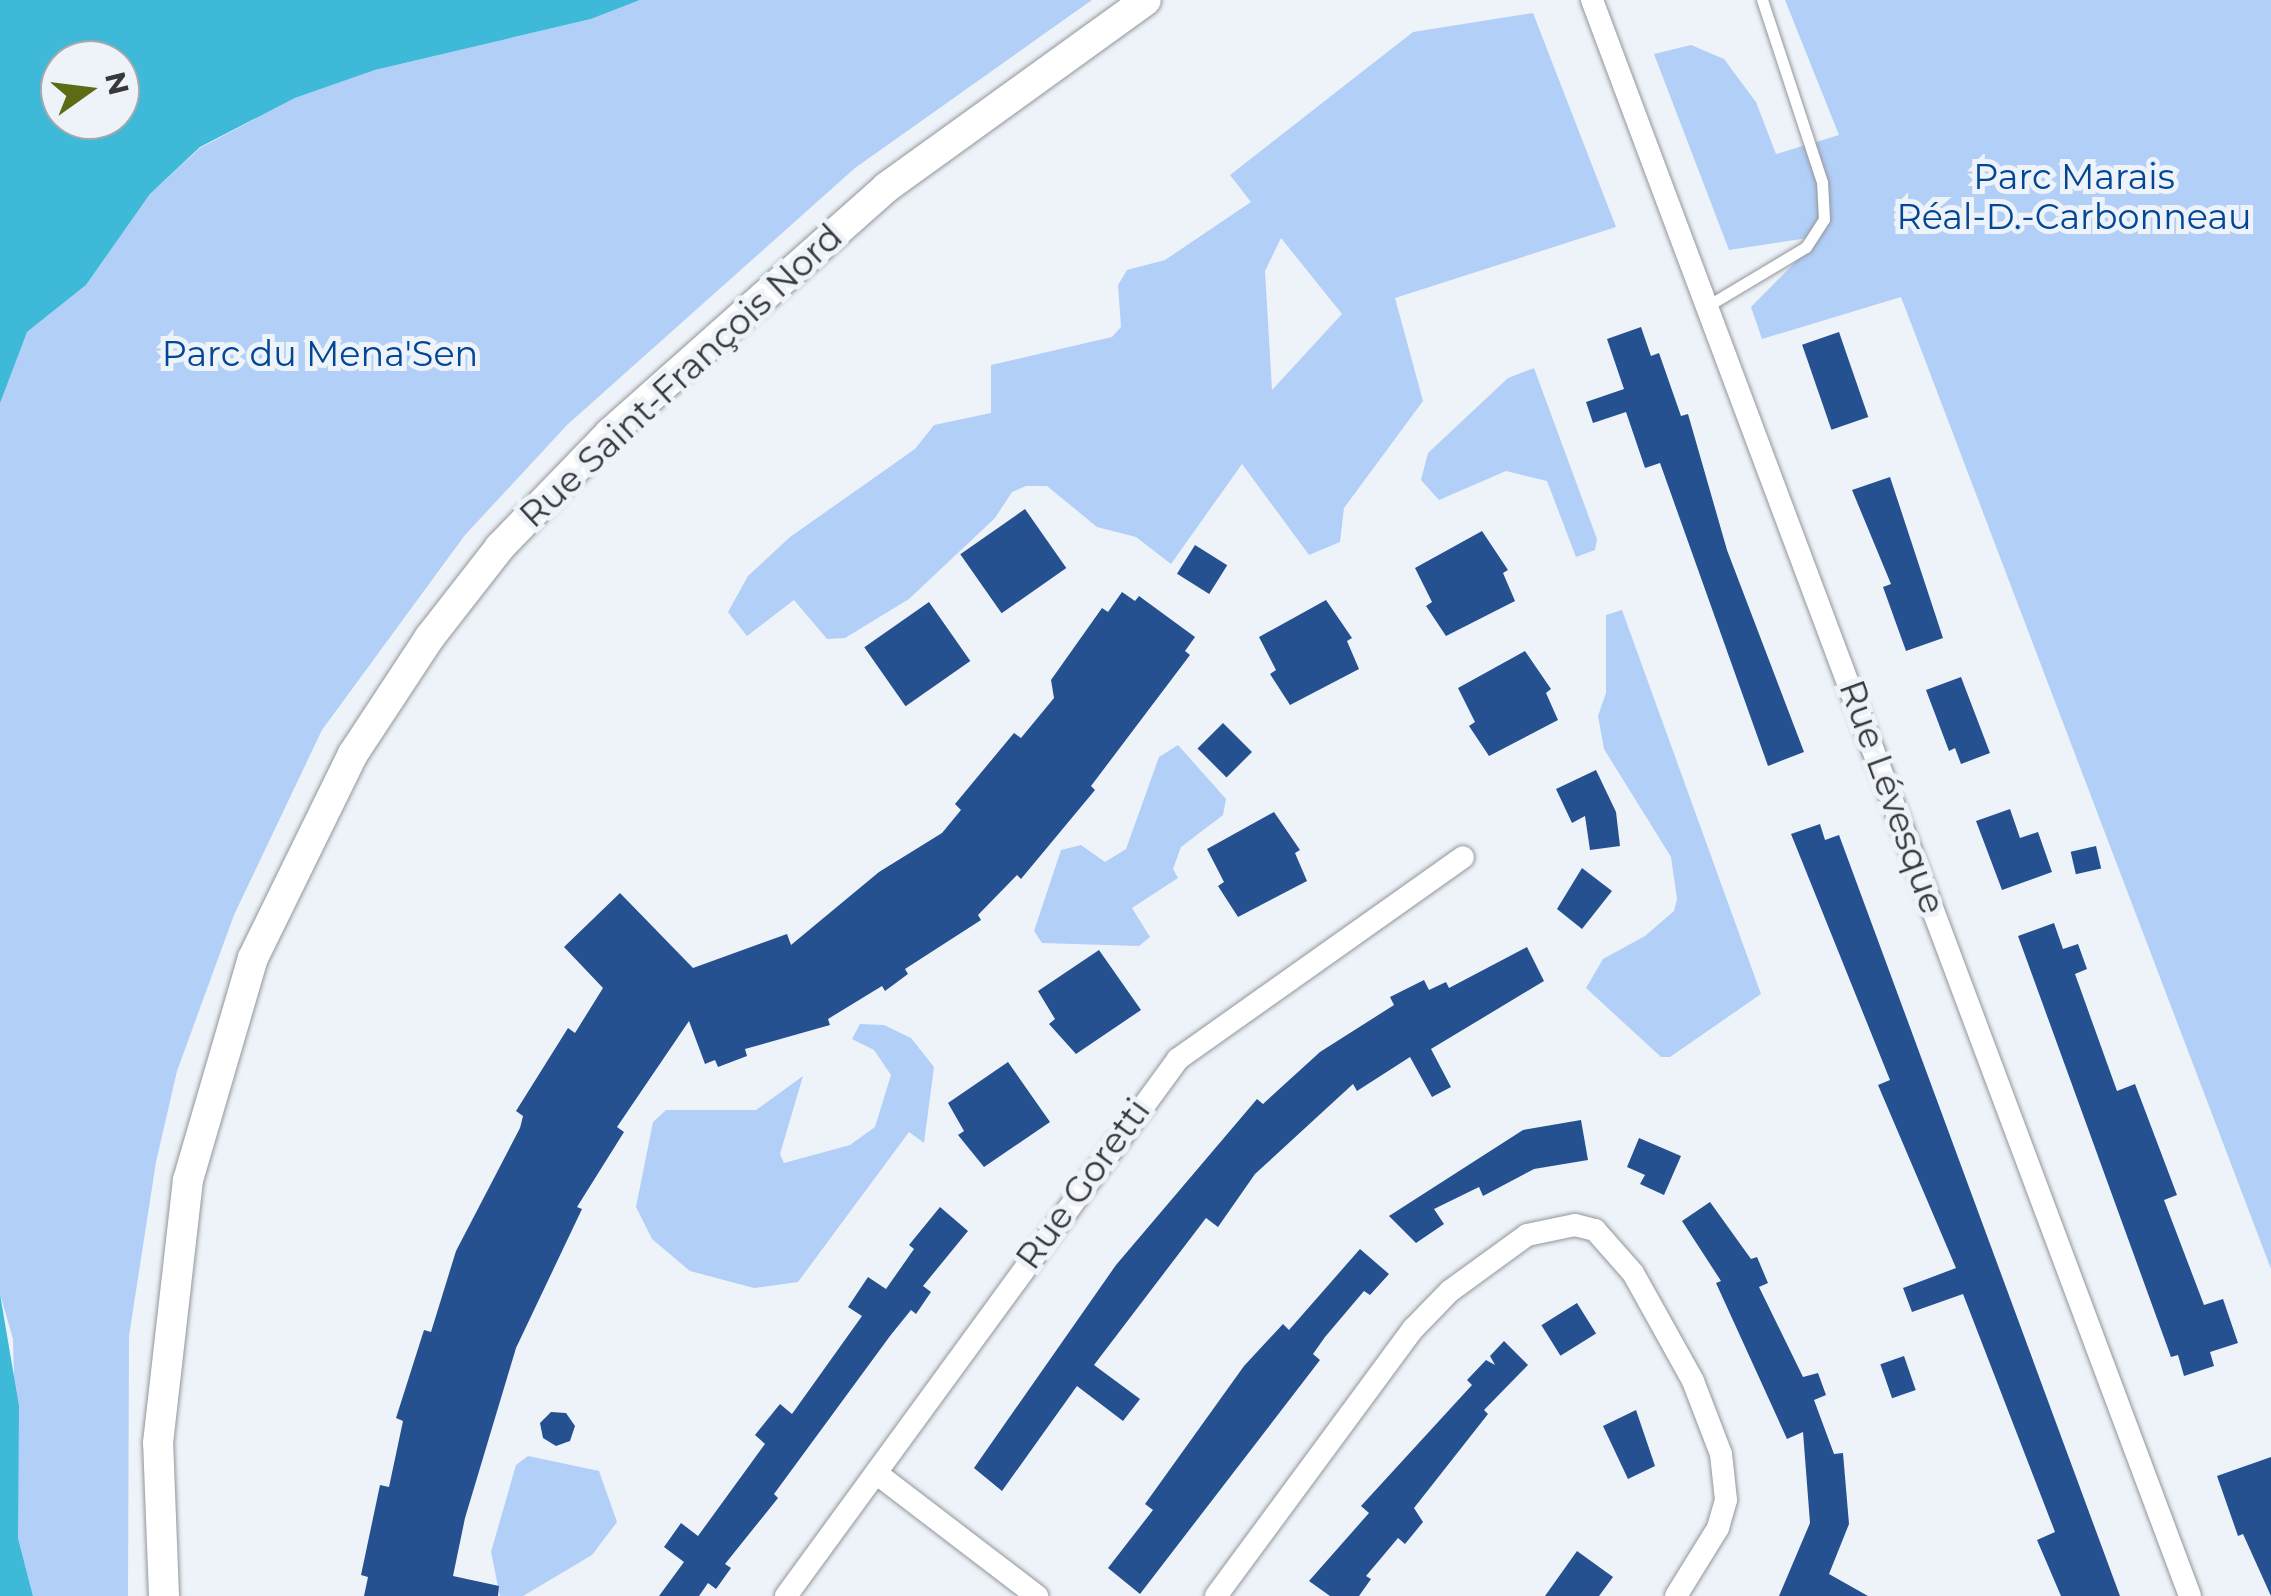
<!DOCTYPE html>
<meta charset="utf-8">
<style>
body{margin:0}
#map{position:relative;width:2271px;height:1596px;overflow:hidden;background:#eef3f9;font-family:Montserrat,sans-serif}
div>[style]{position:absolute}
.green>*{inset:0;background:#b2cff7}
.water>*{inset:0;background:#3ebad8}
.building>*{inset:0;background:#255190;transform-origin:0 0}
.roads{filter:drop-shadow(0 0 2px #92969c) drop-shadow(0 0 2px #92969c)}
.service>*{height:11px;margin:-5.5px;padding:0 5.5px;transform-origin:5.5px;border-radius:5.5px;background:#fff}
.minor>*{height:22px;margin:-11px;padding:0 11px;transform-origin:11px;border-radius:11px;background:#fff}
.tertiary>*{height:30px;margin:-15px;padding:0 15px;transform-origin:15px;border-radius:15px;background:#fff}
span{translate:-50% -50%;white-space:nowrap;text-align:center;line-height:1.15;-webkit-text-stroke:10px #eef3f9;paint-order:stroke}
.park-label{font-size:35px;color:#024695}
.street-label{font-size:35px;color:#37383b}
.north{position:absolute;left:40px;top:40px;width:100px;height:100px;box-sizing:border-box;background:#eef3f9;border:2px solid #a5a8ad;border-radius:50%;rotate:76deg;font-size:28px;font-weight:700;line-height:40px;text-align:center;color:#37383b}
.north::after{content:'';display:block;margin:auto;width:35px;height:45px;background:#5e6b15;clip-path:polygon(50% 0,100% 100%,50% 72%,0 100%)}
</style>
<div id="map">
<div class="green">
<div style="clip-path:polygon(640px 0,1092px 0,855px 168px,567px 425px,465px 535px,322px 730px,234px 915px,177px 1071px,156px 1162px,129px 1336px,128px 1596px,33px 1596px,18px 1538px,13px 1339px,0 1294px,0 403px,6px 378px,27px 332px,86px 285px,150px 194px,200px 148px,295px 98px,375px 70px,591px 19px)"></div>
<div style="clip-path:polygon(1785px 0,2271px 0,2271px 1269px,1901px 297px,1762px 339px,1751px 307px,1821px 236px,1729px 250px,1654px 54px,1691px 45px,1724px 59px,1756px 102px,1776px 154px,1839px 135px)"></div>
<div style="clip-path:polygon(evenodd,1533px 13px,1616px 227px,1395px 298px,1423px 401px,1344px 508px,1340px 542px,1309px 555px,1242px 464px,1171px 564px,1136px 537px,1097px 527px,1047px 486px,1026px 486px,1012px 492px,995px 518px,909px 599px,845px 638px,827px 639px,794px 600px,747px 636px,728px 612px,748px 576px,790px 537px,915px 449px,934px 425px,991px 413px,991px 365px,1112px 337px,1121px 327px,1118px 285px,1127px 270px,1165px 260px,1251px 202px,1230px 175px,1413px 32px,1533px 13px,1281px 238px,1342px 314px,1272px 390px,1265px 271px,1281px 238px)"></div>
<div style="clip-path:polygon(1534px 368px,1597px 539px,1595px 550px,1576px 557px,1547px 481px,1506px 471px,1439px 500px,1421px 480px,1428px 453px,1508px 378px)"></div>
<div style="clip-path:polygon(1622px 610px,1761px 994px,1670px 1057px,1661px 1057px,1586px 988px,1603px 959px,1645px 936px,1674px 911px,1677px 899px,1671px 857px,1604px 749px,1598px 716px,1606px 693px,1606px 615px)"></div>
<div style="clip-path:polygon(1178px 745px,1226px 799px,1223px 815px,1181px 847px,1173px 869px,1178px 878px,1132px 908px,1150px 937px,1139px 946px,1042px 943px,1034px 931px,1061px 850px,1081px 845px,1105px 862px,1126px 849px,1159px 757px)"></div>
<div style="clip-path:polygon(860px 1024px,884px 1025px,911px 1038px,934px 1067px,924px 1143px,909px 1132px,798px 1282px,754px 1288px,690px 1271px,652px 1239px,636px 1207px,653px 1122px,666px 1110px,756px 1110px,803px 1076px,780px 1154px,784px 1163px,850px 1145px,875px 1127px,891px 1075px,874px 1050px,852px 1039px)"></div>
<div style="clip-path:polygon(528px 1456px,599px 1471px,617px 1522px,592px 1555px,523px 1596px,500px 1596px,491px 1552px,516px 1465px)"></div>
</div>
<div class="water">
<div style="clip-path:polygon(evenodd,0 0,640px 0,591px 19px,375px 70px,295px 98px,200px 147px,150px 194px,86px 285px,27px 332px,0 403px,0 0,120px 60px,120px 120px,60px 120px,60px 60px,120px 60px)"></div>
<div style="clip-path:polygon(0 1294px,19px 1406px,18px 1538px,33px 1596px,0 1596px)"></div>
</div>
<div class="building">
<div style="clip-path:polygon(1641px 327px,1651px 356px,1659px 353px,1681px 416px,1688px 414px,1727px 550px,1804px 752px,1768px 766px,1660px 463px,1645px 468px,1626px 412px,1593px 423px,1586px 402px,1624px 389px,1607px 339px)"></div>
<div style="left:1839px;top:332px;width:90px;height:39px;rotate:71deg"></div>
<div style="clip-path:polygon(1890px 477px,1943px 638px,1906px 651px,1883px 587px,1891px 584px,1852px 490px)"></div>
<div style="left:1025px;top:509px;width:72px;height:79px;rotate:55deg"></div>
<div style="clip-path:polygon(1482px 531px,1508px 570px,1503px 573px,1515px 601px,1446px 636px,1426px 606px,1432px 602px,1415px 568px)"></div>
<div style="left:1195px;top:545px;width:38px;height:34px;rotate:32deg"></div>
<div style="clip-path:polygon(1122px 592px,1135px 601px,1139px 596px,1195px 637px,1185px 651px,1190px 655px,1091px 786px,1095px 790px,1021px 879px,1017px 875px,978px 915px,981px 920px,905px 969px,908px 974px,885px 991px,882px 986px,828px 1019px,830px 1025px,745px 1049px,747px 1056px,718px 1067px,715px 1060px,705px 1064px,689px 1021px,617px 1127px,624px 1132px,577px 1207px,582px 1209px,516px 1348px,465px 1518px,453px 1576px,499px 1586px,498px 1596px,364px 1596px,368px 1577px,361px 1575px,380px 1485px,389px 1487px,403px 1421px,396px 1418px,424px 1330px,431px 1332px,456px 1251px,520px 1128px,523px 1116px,516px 1111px,568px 1028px,575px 1033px,603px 988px,564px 947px,620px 893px,693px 968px,787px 934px,791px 945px,879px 872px,942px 833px,961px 810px,955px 804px,1004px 745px,1014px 733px,1021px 738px,1054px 698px,1051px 680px,1102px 608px,1108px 612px)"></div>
<div style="clip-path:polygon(1326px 600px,1352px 638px,1347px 641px,1359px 669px,1290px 705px,1270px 674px,1276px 670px,1259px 637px)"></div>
<div style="left:929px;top:602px;width:72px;height:79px;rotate:55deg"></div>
<div style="clip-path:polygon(1525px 651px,1551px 689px,1546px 693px,1558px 720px,1489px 756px,1469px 726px,1475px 722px,1458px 688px)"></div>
<div style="clip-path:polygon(1961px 677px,1990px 753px,1961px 764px,1955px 748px,1949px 751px,1926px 690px)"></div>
<div style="left:1223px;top:723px;width:41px;height:36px;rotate:45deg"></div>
<div style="clip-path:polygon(1596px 770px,1616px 812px,1620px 846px,1590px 850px,1585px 816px,1572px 823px,1556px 789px)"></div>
<div style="clip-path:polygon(2010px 809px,2020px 838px,2038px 832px,2052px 872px,2002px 890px,1976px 821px)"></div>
<div style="clip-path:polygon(1274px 812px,1300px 850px,1295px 853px,1307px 881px,1238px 917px,1218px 886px,1224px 882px,1207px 849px)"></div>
<div style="clip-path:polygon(1820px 824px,1825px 840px,1839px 835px,2120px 1596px,2061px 1596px,2037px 1540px,2055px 1532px,1963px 1294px,1912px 1312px,1903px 1288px,1956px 1268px,1878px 1085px,1890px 1080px,1791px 834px)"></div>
<div style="left:2096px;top:846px;width:23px;height:26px;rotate:77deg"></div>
<div style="clip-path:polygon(1582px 868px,1612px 891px,1582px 929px,1557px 909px)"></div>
<div style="clip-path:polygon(2054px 923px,2063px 949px,2078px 944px,2087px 969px,2075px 974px,2117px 1091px,2135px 1084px,2177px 1195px,2164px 1200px,2204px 1305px,2223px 1299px,2238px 1343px,2210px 1352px,2214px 1366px,2184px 1376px,2178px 1355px,2171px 1357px,2018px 936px)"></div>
<div style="clip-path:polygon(1527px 947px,1544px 981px,1431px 1049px,1451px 1087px,1432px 1097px,1410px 1057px,1357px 1091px,1353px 1084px,1255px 1174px,1218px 1227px,1206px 1218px,1094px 1365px,1140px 1399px,1123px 1421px,1077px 1386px,1002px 1491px,974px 1468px,1116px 1265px,1257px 1099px,1263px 1104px,1320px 1052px,1394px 1005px,1390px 997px,1424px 980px,1429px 990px,1446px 982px,1449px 988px)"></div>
<div style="clip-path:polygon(1099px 950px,1141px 1010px,1076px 1054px,1049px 1024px,1055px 1019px,1038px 991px)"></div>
<div style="clip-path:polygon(1008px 1062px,1050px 1122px,984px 1167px,958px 1135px,964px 1131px,948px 1103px)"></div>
<div style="clip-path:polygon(1581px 1120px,1588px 1160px,1534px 1169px,1483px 1196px,1479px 1187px,1434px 1209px,1444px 1224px,1416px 1243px,1389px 1216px,1523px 1130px)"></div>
<div style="clip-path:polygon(1639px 1138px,1681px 1156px,1664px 1195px,1640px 1184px,1645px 1175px,1627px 1167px)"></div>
<div style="clip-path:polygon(1710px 1202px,1751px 1259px,1757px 1257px,1768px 1283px,1759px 1287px,1803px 1377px,1818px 1373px,1826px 1395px,1814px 1400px,1834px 1454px,1843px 1453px,1849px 1524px,1829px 1574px,1868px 1596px,1779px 1596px,1810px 1523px,1803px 1432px,1787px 1439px,1716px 1283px,1721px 1281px,1682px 1221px)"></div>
<div style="clip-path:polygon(940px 1207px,968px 1231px,923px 1286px,931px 1292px,916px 1314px,911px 1310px,890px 1336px,774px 1494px,778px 1498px,725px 1564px,731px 1568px,716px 1589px,708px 1583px,699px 1596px,659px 1596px,684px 1562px,664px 1547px,681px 1523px,698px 1536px,765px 1444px,755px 1435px,780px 1404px,792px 1414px,862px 1316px,848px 1307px,868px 1277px,886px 1289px,914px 1249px,909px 1245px)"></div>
<div style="clip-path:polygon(1360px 1249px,1389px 1274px,1370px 1295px,1364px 1291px,1325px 1337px,1313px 1354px,1320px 1360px,1140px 1594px,1108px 1568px,1153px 1510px,1145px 1504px,1244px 1366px,1283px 1324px,1289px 1330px)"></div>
<div style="left:1577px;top:1303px;width:36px;height:42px;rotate:58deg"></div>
<div style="clip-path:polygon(1504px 1341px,1528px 1365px,1484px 1410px,1488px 1414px,1414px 1508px,1423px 1522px,1405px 1544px,1398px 1538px,1366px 1576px,1371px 1579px,1359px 1596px,1330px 1596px,1309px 1581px,1369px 1513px,1361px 1506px,1472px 1385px,1467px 1380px,1486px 1360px,1495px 1365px,1490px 1356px)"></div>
<div style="left:1904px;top:1356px;width:36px;height:25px;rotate:71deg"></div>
<div style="clip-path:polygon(1636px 1410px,1655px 1466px,1628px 1479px,1603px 1426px)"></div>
<div style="clip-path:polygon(551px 1412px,566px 1413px,575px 1426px,570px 1441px,556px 1446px,543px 1438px,540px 1423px)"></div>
<div style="clip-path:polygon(2271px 1457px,2271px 1596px,2243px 1534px,2238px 1536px,2217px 1476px)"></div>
<div style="clip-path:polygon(1577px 1551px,1613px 1577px,1599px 1596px,1545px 1596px)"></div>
</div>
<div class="roads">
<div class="service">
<div style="left:1709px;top:305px;width:113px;rotate:-30.9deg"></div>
<div style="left:1806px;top:247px;width:33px;rotate:-57deg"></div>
<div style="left:1824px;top:219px;width:37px;rotate:-93deg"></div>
<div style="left:1822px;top:182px;width:192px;rotate:-108.2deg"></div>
</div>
<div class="minor">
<div style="left:1592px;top:0;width:1704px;rotate:69.46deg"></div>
<div style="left:876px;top:1473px;width:203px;rotate:37.4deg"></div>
<div style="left:786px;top:1596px;width:665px;rotate:-53.87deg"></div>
<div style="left:1178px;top:1059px;width:349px;rotate:-35.3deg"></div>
<div style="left:1216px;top:1596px;width:332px;rotate:-53.6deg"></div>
<div style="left:1413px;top:1329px;width:53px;rotate:-45.8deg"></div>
<div style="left:1450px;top:1291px;width:95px;rotate:-36deg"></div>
<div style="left:1527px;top:1235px;width:49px;rotate:-11.8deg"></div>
<div style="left:1575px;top:1225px;width:21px;rotate:14deg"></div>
<div style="left:1595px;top:1230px;width:57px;rotate:48.5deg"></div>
<div style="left:1633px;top:1273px;width:124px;rotate:60.9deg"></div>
<div style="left:1693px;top:1381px;width:78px;rotate:69deg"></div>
<div style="left:1721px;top:1454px;width:46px;rotate:83.8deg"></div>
<div style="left:1726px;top:1500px;width:29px;rotate:106deg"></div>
<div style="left:1718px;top:1528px;width:80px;rotate:121.7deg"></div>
</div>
<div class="tertiary">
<div style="left:164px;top:1596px;width:153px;rotate:-92.2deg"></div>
<div style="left:158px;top:1443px;width:265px;rotate:-83.5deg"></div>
<div style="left:188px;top:1180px;width:231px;rotate:-73.7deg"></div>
<div style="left:253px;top:958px;width:227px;rotate:-63.9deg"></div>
<div style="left:353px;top:754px;width:140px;rotate:-56.7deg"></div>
<div style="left:430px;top:637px;width:114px;rotate:-52.1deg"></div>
<div style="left:500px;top:547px;width:158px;rotate:-46deg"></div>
<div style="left:610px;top:433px;width:370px;rotate:-41.6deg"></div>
<div style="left:887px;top:187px;width:319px;rotate:-35.8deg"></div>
</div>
</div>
<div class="park-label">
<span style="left:2074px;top:197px">Parc Marais<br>Réal-D.-Carbonneau</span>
<span style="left:320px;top:354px">Parc du Mena'Sen</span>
</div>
<div class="street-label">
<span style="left:681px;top:376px;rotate:-43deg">Rue Saint-François Nord</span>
<span style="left:1892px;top:797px;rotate:70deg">Rue Lévesque</span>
<span style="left:1083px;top:1184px;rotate:-54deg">Rue Goretti</span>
</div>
<div class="north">N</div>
</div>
